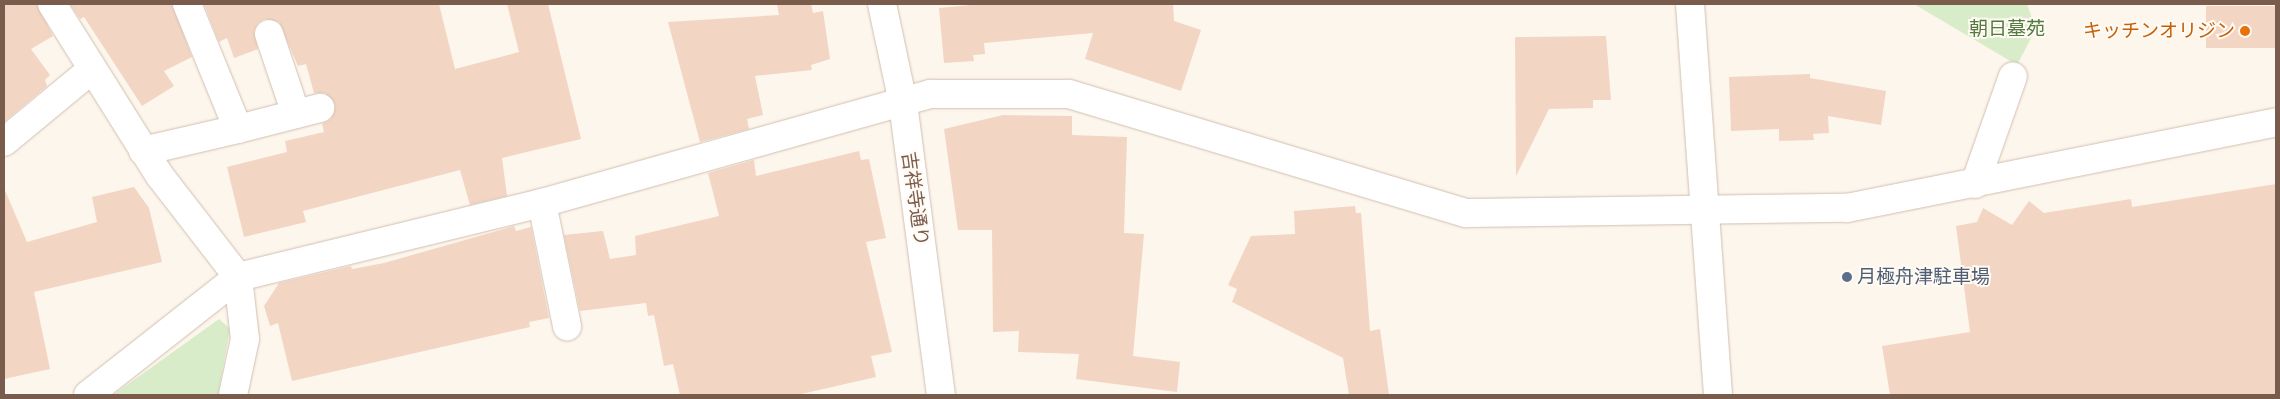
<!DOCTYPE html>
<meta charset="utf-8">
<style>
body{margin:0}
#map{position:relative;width:2280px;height:399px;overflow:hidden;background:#fdf6ec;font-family:Cabin,"Noto Sans JP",sans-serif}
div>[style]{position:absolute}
.green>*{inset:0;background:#d8ecc9}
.building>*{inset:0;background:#f3d5c3;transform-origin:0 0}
.roads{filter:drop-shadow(0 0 1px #d1beb0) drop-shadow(0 0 1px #d1beb0)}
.minor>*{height:28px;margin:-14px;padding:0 14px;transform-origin:14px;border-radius:14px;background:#fff}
.dots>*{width:14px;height:14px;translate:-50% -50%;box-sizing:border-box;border:2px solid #fffaf3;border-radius:50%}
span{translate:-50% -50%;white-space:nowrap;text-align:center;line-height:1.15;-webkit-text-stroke:4px #fffaf3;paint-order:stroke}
.park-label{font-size:19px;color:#537a41}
.food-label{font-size:19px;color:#c56008}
.right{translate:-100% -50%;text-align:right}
.street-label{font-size:19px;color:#7a5c4d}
.service-label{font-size:19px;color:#4e5e75}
.left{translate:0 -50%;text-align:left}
.frame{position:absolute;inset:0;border:5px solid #7a5c4d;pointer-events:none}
</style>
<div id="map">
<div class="green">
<div style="clip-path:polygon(1914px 4px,2027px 4px,2036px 29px,2017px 65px)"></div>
<div style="clip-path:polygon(219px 319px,230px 329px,218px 395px,113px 395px)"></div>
</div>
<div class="building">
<div style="clip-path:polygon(4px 4px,37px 4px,53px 36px,31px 49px,50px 75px,45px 80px,47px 86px,4px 122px)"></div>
<div style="clip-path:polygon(70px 4px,172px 4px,192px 57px,164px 71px,174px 86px,142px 106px,84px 17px,80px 19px)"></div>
<div style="clip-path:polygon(204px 4px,439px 4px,455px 69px,519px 52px,507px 4px,548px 4px,581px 139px,502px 158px,507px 196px,470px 205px,460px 170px,303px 211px,306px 222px,244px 237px,227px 167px,287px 152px,285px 141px,324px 132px,322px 124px,331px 119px,335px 105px,325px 93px,314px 93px,306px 64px,298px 66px,279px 22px,264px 19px,258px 23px,254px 31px,258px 49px,234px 58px,227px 38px,219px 42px)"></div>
<div style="clip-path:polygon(777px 4px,811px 4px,813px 13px,823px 11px,830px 59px,811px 65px,812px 70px,755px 76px,763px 115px,747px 119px,749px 129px,700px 142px,668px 22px,779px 15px)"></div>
<div style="clip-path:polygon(982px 4px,1173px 4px,1174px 21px,1201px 30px,1181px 91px,1085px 59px,1093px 33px,984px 43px,985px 54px,973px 55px,974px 61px,944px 63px,939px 8px)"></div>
<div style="left:2276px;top:6px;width:42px;height:70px;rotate:90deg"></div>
<div style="clip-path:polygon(1606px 36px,1611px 100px,1593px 100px,1593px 108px,1549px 109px,1516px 176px,1515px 37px)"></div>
<div style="clip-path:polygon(1810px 74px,1810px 78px,1886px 91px,1881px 125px,1828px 116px,1829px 133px,1813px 134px,1814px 140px,1779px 141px,1779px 129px,1731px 131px,1729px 77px)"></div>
<div style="clip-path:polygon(1003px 115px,1072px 116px,1072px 135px,1127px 137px,1124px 233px,1144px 234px,1133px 356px,1180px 362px,1177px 392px,1076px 379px,1079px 354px,1018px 352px,1019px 331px,993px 332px,992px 230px,958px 230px,944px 129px)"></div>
<div style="clip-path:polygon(859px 151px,861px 160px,869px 159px,886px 238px,866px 242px,892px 352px,871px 356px,876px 377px,797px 395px,680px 395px,673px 364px,664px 366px,654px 315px,648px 316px,646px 303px,580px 311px,564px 235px,603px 231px,610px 259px,636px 255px,635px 236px,719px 216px,708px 173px,754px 160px,756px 176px)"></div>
<div style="clip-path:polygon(2276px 184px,2276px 395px,1890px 395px,1882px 346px,1970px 332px,1956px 226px,1977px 222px,1983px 208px,2012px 225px,2029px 201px,2044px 213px,2131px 199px,2132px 207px)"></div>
<div style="clip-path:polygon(134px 187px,149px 208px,162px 262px,34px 292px,50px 369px,4px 379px,4px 188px,27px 242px,97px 222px,92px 197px)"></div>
<div style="clip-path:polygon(1355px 206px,1356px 213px,1361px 213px,1370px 331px,1380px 329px,1389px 395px,1349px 395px,1343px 358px,1232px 302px,1237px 289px,1228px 285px,1251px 236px,1295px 234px,1294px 211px)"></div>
<div style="clip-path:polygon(514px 226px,516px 231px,531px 227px,549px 318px,529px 322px,530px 327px,292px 381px,278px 323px,270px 326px,264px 306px,279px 283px,351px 266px,352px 269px,384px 263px)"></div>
</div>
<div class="roads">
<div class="minor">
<div style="left:52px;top:4px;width:203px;rotate:57.9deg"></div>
<div style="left:160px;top:176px;width:128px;rotate:52.3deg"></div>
<div style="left:238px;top:277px;width:62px;rotate:83.6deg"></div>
<div style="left:245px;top:339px;width:57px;rotate:102.1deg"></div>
<div style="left:882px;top:4px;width:101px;rotate:78deg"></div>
<div style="left:903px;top:103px;width:294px;rotate:82.6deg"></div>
<div style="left:1690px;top:4px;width:392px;rotate:85.9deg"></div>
<div style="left:269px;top:34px;width:84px;rotate:71.4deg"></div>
<div style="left:238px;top:129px;width:85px;rotate:-14.4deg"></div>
<div style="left:4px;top:142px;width:113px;rotate:-39.6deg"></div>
<div style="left:143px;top:151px;width:98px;rotate:-13deg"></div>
<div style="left:238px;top:129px;width:135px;rotate:-112.2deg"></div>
<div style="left:1975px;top:184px;width:114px;rotate:-70.6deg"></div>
<div style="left:542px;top:203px;width:126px;rotate:78.5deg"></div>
<div style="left:88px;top:395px;width:191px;rotate:-38.2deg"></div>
<div style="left:238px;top:277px;width:313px;rotate:-13.7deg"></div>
<div style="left:542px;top:203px;width:403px;rotate:-15.7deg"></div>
<div style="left:930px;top:94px;width:139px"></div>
<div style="left:1069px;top:94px;width:414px;rotate:16.7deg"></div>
<div style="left:1466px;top:213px;width:381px;rotate:-0.8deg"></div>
<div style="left:1847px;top:208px;width:438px;rotate:-11.3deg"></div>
</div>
</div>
<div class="dots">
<div style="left:2245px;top:31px;background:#e8710a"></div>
<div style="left:1847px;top:277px;background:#5c6f8a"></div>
</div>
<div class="park-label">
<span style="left:2007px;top:29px">朝日墓苑</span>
</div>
<div class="food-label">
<span class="right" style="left:2235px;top:31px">キッチンオリジン</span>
</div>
<div class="street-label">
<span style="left:915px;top:199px;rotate:82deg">吉祥寺通り</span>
</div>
<div class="service-label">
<span class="left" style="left:1857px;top:277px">月極舟津駐車場</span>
</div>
<div class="frame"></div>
</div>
